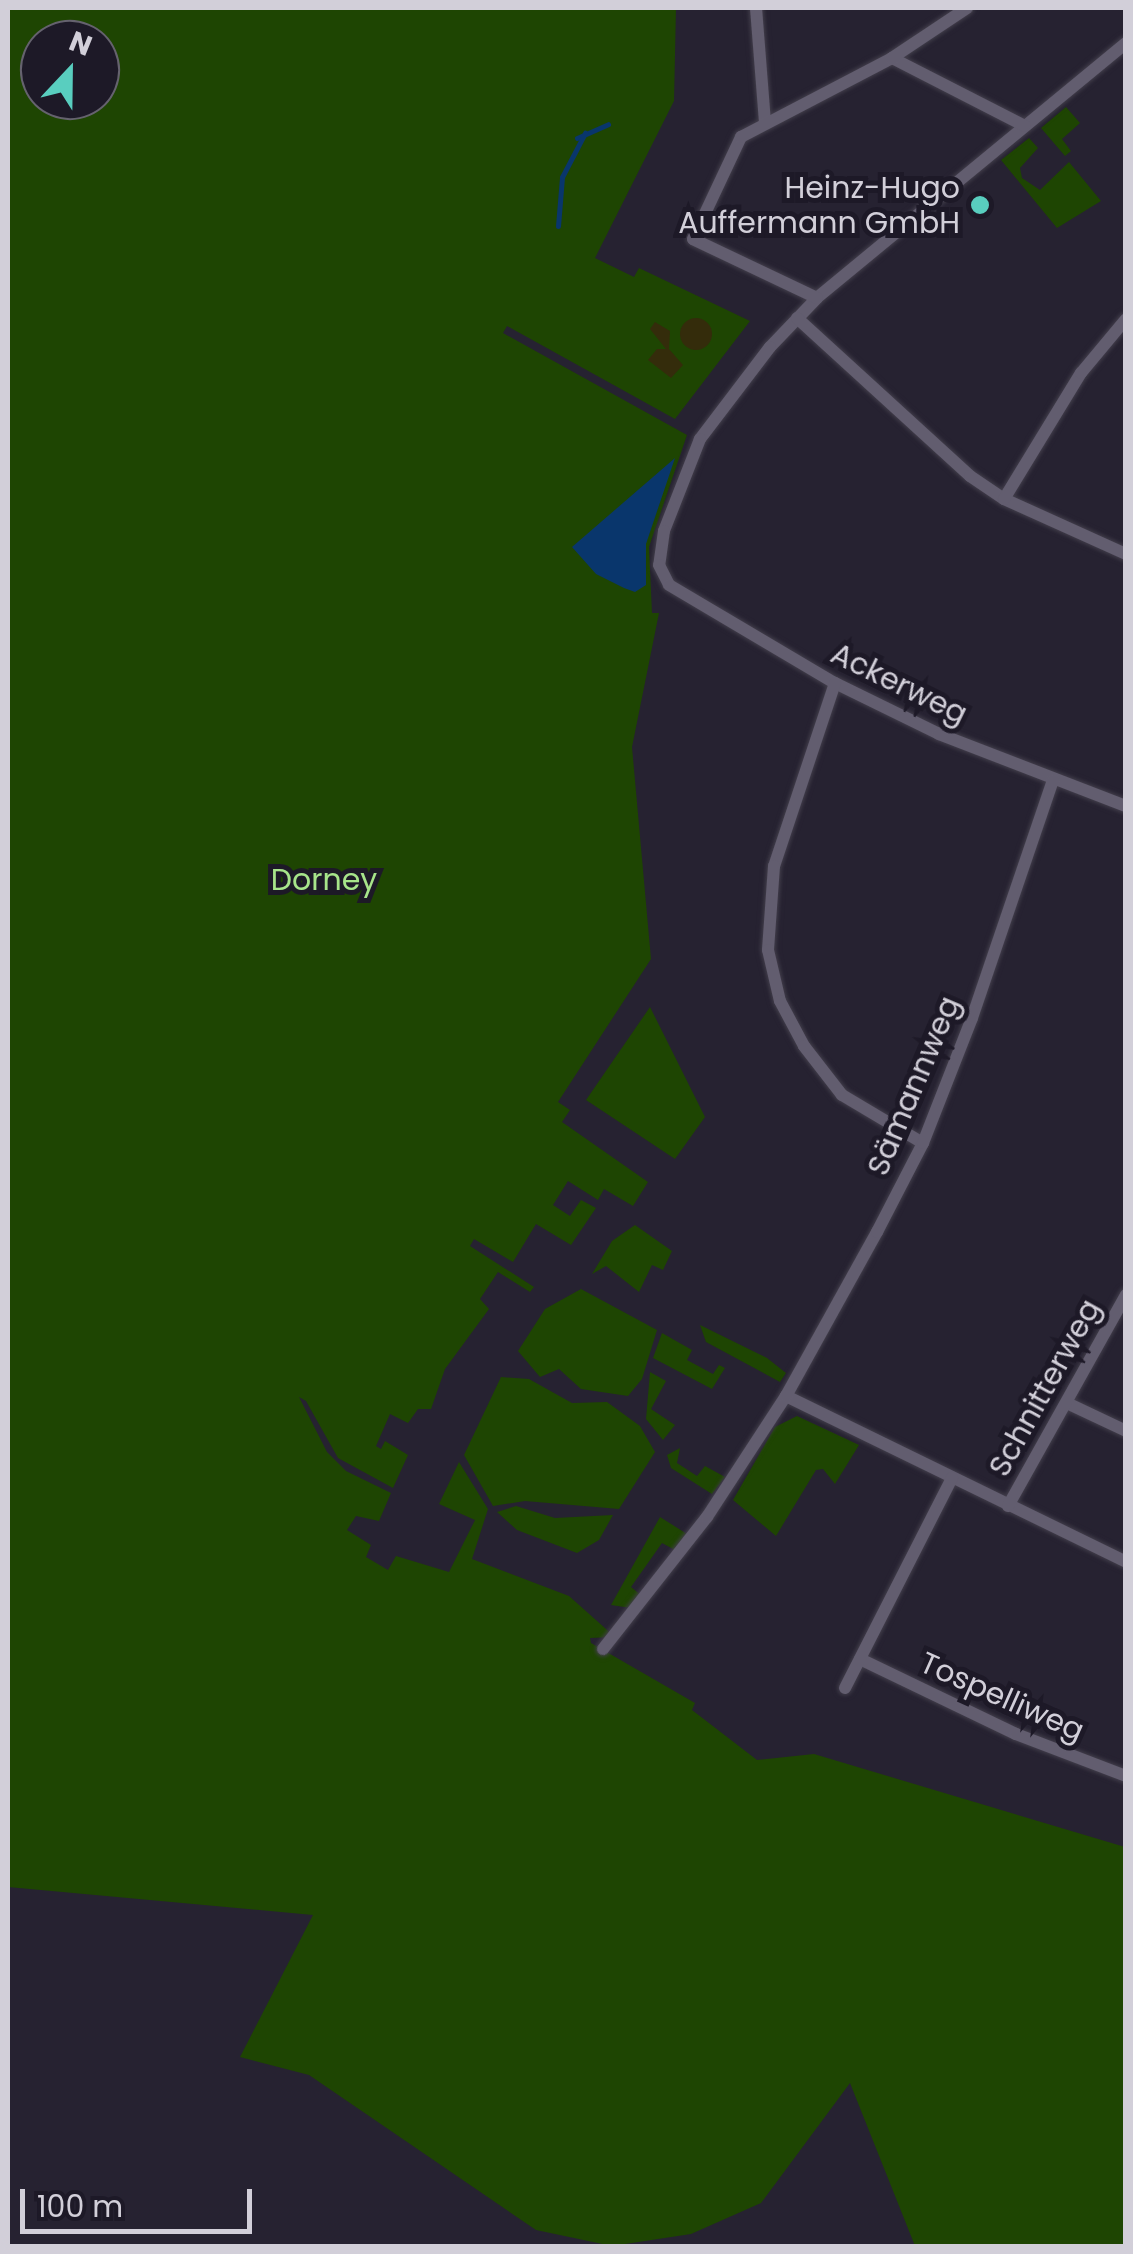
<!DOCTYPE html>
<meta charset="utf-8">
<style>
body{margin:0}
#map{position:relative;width:1133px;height:2254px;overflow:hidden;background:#262231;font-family:Poppins,sans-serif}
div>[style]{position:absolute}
.green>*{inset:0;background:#1e4502}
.sand>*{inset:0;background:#342c0b}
.round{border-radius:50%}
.water>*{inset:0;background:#09366c}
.stream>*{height:5px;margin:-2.5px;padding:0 2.5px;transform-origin:2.5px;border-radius:2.5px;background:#09366c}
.roads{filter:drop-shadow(0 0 2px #423e4b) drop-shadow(0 0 2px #423e4b)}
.street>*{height:12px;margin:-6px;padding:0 6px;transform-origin:6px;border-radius:6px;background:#625d6f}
.dots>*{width:28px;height:28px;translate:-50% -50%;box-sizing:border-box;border:5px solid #1d1927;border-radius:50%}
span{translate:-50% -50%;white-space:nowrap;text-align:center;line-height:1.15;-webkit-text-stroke:10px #1d1927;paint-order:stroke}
.poi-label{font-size:30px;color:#d2cfd9}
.right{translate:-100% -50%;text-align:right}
.street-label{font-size:30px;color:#d2cfd9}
.park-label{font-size:30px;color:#a7e58a}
.frame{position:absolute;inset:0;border:10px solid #d2cfd9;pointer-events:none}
.north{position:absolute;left:20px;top:20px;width:100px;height:100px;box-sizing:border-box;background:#1d1927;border:2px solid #65626e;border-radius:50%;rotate:22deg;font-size:28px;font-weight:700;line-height:40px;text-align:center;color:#d2cfd9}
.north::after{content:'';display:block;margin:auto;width:35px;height:45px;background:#59cebf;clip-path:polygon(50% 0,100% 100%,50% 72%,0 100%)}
.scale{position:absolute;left:20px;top:2189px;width:232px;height:45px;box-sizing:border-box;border:5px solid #d2cfd9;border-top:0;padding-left:12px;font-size:30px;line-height:35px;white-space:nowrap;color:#d2cfd9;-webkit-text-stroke:8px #1d1927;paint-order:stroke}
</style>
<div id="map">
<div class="green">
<div style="clip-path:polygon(evenodd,8px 8px,676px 8px,674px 101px,595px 258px,634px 277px,639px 268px,750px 321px,675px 419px,507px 326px,503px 333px,687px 435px,649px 547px,652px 613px,659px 613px,632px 747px,651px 959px,558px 1102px,570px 1110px,562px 1122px,648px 1182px,633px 1206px,604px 1189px,598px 1200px,568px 1181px,553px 1205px,570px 1216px,581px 1200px,596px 1208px,571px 1245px,536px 1224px,513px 1262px,474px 1239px,470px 1246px,534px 1287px,530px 1292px,498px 1272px,480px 1299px,489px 1309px,445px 1369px,431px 1409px,418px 1409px,408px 1423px,390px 1414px,376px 1446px,381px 1449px,385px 1441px,408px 1455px,393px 1488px,338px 1458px,306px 1401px,299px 1397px,327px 1452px,346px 1471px,391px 1493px,379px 1521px,356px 1516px,347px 1530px,371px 1545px,366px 1557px,388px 1570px,396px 1556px,449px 1572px,475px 1520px,439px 1504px,459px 1462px,488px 1509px,472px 1559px,569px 1596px,615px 1637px,590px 1638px,591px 1643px,695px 1703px,692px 1710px,757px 1760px,814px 1754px,1125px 1847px,1125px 2246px,915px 2246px,850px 2083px,761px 2203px,691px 2234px,612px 2246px,536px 2230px,309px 2075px,240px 2057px,313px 1915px,8px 1887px,8px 8px,40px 40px,100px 40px,100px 100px,40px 100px,40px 40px)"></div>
<div style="clip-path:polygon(1066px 107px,1080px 123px,1062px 139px,1071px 151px,1065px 156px,1041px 128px)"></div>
<div style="clip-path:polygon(1029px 138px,1038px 148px,1020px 168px,1022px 178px,1040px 190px,1069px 162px,1101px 201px,1057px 228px,1001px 160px)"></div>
<div style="clip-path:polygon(650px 1007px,705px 1117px,675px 1159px,586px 1100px)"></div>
<div style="clip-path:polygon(635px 1225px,672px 1251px,663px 1270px,652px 1265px,639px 1292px,606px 1266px,592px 1274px,612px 1241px)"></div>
<div style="clip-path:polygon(581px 1289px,657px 1330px,642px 1379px,628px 1396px,581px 1389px,559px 1369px,540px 1377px,518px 1351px,545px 1309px)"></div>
<div style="clip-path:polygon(700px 1325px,767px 1358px,786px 1373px,780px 1382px,706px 1342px)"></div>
<div style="clip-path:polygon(662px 1333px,692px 1350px,687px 1360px,713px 1374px,719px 1365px,725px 1368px,712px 1389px,653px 1358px)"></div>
<div style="clip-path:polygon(650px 1372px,666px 1381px,651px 1409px,675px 1425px,663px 1440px,646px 1419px)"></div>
<div style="clip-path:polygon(501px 1377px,529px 1379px,572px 1403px,607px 1402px,640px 1426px,655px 1452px,619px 1509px,525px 1501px,493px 1506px,464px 1455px)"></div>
<div style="clip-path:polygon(797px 1416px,859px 1445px,835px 1484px,823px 1469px,816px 1470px,776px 1536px,733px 1500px,775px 1427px)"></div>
<div style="clip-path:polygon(680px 1448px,677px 1463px,697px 1476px,705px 1466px,725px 1477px,712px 1494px,671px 1468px,667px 1455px)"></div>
<div style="clip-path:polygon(516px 1506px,555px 1518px,613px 1515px,599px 1540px,577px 1553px,517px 1530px,497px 1512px)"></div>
<div style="clip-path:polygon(660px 1517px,687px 1534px,675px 1550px,662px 1543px,631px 1587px,642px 1596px,631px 1608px,611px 1605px)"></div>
</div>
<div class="sand">
<div class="round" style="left:680px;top:318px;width:32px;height:32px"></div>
<div style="clip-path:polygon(655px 322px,670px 331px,669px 349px,683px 365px,671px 378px,648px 360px,657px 349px,666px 349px,650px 329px)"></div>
</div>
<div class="water">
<div style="clip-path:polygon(675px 458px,646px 544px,646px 585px,635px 592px,624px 588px,596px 574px,572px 547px)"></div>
</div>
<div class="stream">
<div style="left:577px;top:138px;width:34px;rotate:-24deg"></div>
<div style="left:558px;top:226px;width:49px;rotate:-85.3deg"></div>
<div style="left:562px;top:177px;width:50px;rotate:-62.4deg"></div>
</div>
<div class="roads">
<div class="street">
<div style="left:756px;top:8px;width:115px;rotate:85.5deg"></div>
<div style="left:1126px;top:43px;width:401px;rotate:140.5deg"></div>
<div style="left:817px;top:298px;width:68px;rotate:133.8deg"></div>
<div style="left:770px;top:347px;width:116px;rotate:127.3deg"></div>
<div style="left:700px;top:439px;width:99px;rotate:111.4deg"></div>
<div style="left:664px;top:531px;width:34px;rotate:98deg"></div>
<div style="left:659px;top:565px;width:22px;rotate:63deg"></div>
<div style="left:669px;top:585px;width:193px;rotate:30.6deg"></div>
<div style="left:835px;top:683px;width:116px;rotate:26.1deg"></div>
<div style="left:939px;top:734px;width:200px;rotate:21.1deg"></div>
<div style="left:892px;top:58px;width:149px;rotate:27.1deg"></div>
<div style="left:817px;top:298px;width:137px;rotate:-154.6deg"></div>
<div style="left:693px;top:239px;width:113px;rotate:-64.8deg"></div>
<div style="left:741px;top:137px;width:170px;rotate:-27.6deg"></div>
<div style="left:892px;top:58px;width:90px;rotate:-33.7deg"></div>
<div style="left:797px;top:318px;width:234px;rotate:42.4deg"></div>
<div style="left:970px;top:476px;width:41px;rotate:34.1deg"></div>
<div style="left:1004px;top:499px;width:134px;rotate:24.3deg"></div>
<div style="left:1004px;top:499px;width:148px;rotate:-58.6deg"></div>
<div style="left:1081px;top:373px;width:70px;rotate:-50.2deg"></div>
<div style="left:835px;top:683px;width:193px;rotate:108.4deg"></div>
<div style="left:774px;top:866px;width:84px;rotate:94.1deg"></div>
<div style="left:768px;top:950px;width:52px;rotate:76.8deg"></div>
<div style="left:780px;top:1001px;width:51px;rotate:61.9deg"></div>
<div style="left:804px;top:1046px;width:62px;rotate:52.2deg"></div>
<div style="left:842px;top:1095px;width:94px;rotate:30.7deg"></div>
<div style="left:786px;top:1396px;width:378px;rotate:26deg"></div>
<div style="left:1069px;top:1404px;width:63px;rotate:25.3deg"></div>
<div style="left:1008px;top:1506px;width:242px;rotate:-60.8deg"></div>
<div style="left:603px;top:1649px;width:168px;rotate:-51.8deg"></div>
<div style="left:707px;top:1517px;width:145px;rotate:-56.9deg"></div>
<div style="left:786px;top:1396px;width:188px;rotate:-61deg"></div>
<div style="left:877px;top:1232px;width:100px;rotate:-62.7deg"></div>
<div style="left:923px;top:1143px;width:134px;rotate:-68.6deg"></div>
<div style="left:972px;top:1018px;width:251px;rotate:-71.2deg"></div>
<div style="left:860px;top:1659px;width:173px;rotate:25.7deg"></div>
<div style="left:1016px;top:1734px;width:118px;rotate:20.9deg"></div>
<div style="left:845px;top:1688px;width:236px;rotate:-63deg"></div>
</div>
</div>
<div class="dots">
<div style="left:980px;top:205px;background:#59cebf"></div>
</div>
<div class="poi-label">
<span class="right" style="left:960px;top:205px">Heinz-Hugo<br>Auffermann GmbH</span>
</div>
<div class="street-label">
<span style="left:899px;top:684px;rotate:26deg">Ackerweg</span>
<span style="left:914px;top:1086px;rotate:-67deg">Sämannweg</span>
<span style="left:1045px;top:1388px;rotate:-61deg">Schnitterweg</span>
<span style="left:1002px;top:1697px;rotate:24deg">Tospelliweg</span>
</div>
<div class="park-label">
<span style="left:324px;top:880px">Dorney</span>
</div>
<div class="frame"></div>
<div class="north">N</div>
<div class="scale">100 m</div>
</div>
